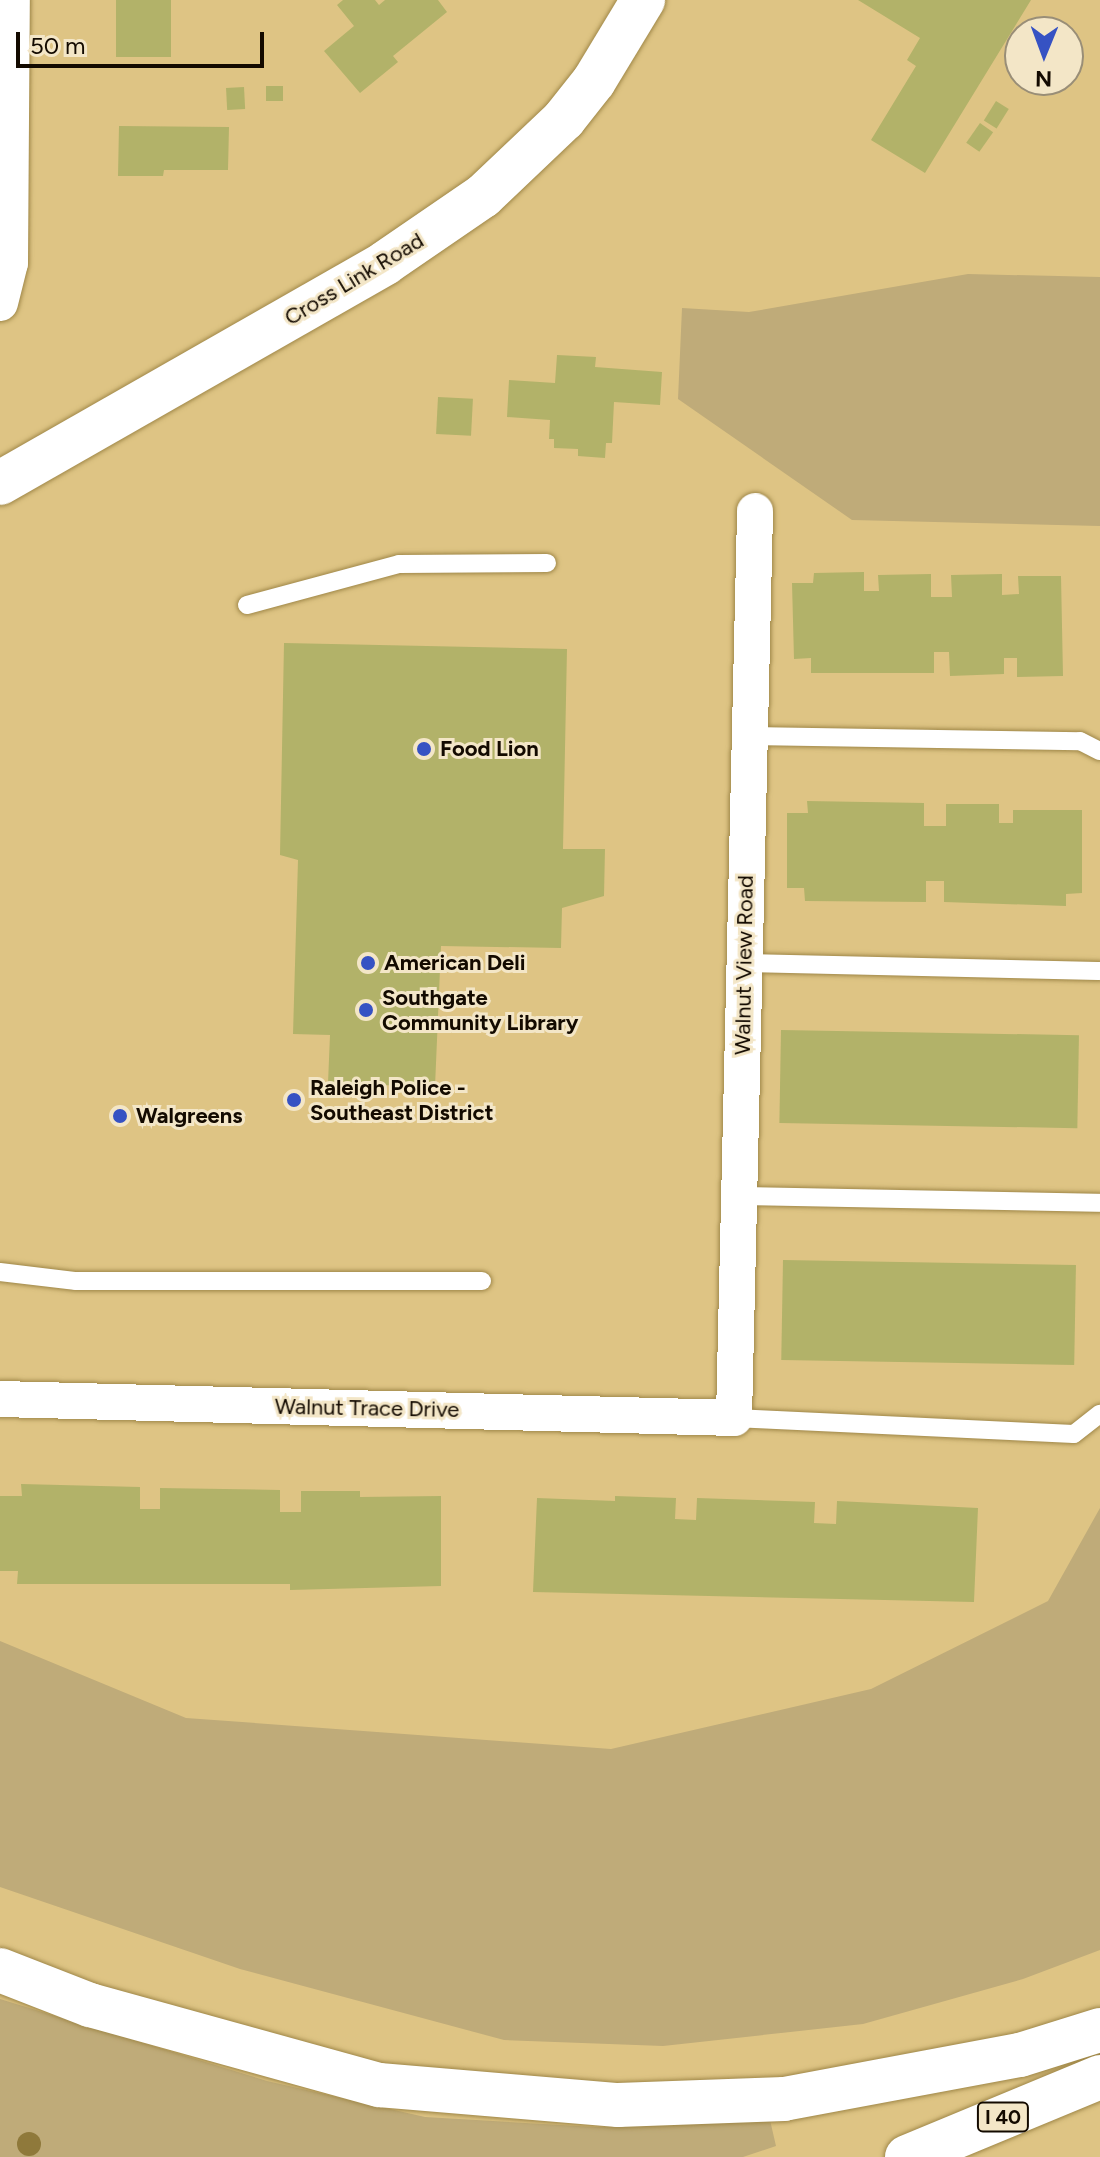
<!DOCTYPE html>
<style>
body{margin:0}
#map{position:relative;width:1100px;height:2157px;overflow:hidden;background:#dec484;font-family:Figtree,sans-serif}
div>[style]{position:absolute}
.green>*{inset:0;background:#bfab79}
.building>*{inset:0;background:#b2b269;transform-origin:0 0}
.roads{filter:drop-shadow(0 0 2px #9f8748) drop-shadow(0 0 2px #9f8748)}
.lane>*{height:18px;margin:-9px;padding:0 9px;transform-origin:9px;border-radius:9px;background:#fff}
.street>*{height:36px;margin:-18px;padding:0 18px;transform-origin:18px;border-radius:18px;background:#fff}
.secondary>*{height:44px;margin:-22px;padding:0 22px;transform-origin:22px;border-radius:22px;background:#fff}
.highway>*{height:44px;margin:-22px;padding:0 22px;transform-origin:22px;border-radius:22px;background:#fff}
.trees>*{width:24px;height:24px;margin:-12px;border-radius:50%;background:#8f793b}
.dots>*{width:22px;height:22px;translate:-50% -50%;box-sizing:border-box;border:4px solid #f3e6c7;border-radius:50%}
span{translate:-50% -50%;white-space:nowrap;text-align:center;line-height:1.15;-webkit-text-stroke:6px #f3e6c7;paint-order:stroke}
.shield-label span{padding:2px 6px;background:#f3e6c7;border:2px solid;border-radius:6px;-webkit-text-stroke-width:0}
.shield-label{font-size:20px;color:#130a00;font-weight:700}
.street-label{font-size:22px;color:#130a00}
.poi-label{font-size:22px;color:#130a00;font-weight:700}
.left{translate:0 -50%;text-align:left}
.north{position:absolute;left:1004px;top:16px;width:80px;height:80px;box-sizing:border-box;background:#f3e6c7;border:2px solid #998e77;border-radius:50%;rotate:181deg;font-size:22px;font-weight:700;line-height:32px;text-align:center;color:#130a00}
.north::after{content:'';display:block;margin:auto;width:28px;height:36px;background:#3652c3;clip-path:polygon(50% 0,100% 100%,50% 72%,0 100%)}
.scale{position:absolute;left:16px;top:32px;width:248px;height:36px;box-sizing:border-box;border:4px solid #130a00;border-top:0;padding-left:10px;font-size:24px;line-height:28px;white-space:nowrap;color:#130a00;-webkit-text-stroke:6px #f3e6c7;paint-order:stroke}
</style>
<div id="map">
<div class="green">
<div style="clip-path:polygon(968px 274px,1100px 277px,1100px 526px,852px 520px,678px 399px,682px 308px,749px 312px)"></div>
<div style="clip-path:polygon(1100px 1508px,1100px 1950px,1023px 1979px,863px 2024px,663px 2046px,504px 2040px,240px 1969px,0 1887px,0 1641px,186px 1718px,611px 1749px,871px 1689px,1048px 1601px)"></div>
<div style="clip-path:polygon(0 1999px,267px 2081px,425px 2117px,595px 2127px,770px 2120px,776px 2146px,743px 2157px,0 2157px)"></div>
</div>
<div class="building">
<div style="left:116px;top:0;width:55px;height:57px"></div>
<div style="clip-path:polygon(343px 0,375px 0,379px 5px,385px 0,438px 0,447px 12px,393px 56px,398px 62px,360px 93px,324px 51px,354px 26px,337px 5px)"></div>
<div style="clip-path:polygon(858px 0,1031px 0,925px 173px,871px 140px,916px 66px,907px 60px,920px 38px)"></div>
<div style="left:266px;top:86px;width:17px;height:15px"></div>
<div style="left:244px;top:87px;width:22px;height:18px;rotate:87deg"></div>
<div style="left:996px;top:101px;width:15px;height:23px;rotate:32deg"></div>
<div style="left:980px;top:123px;width:16px;height:24px;rotate:35deg"></div>
<div style="clip-path:polygon(119px 126px,229px 127px,228px 170px,164px 170px,163px 176px,118px 176px)"></div>
<div style="clip-path:polygon(557px 355px,596px 357px,595px 367px,662px 372px,660px 405px,614px 402px,612px 443px,606px 443px,605px 458px,578px 456px,578px 449px,554px 448px,554px 439px,549px 439px,550px 420px,507px 417px,509px 380px,555px 383px)"></div>
<div style="left:438px;top:397px;width:35px;height:37px;rotate:3deg"></div>
<div style="clip-path:polygon(864px 572px,864px 591px,879px 591px,878px 575px,931px 574px,931px 597px,952px 597px,951px 575px,1002px 574px,1002px 595px,1019px 594px,1018px 576px,1061px 576px,1063px 676px,1017px 677px,1017px 658px,1004px 658px,1004px 674px,950px 676px,949px 652px,934px 652px,934px 673px,811px 673px,811px 658px,794px 659px,792px 583px,813px 583px,814px 573px)"></div>
<div style="clip-path:polygon(284px 643px,567px 649px,563px 849px,605px 849px,604px 896px,562px 908px,561px 948px,441px 946px,435px 1087px,328px 1083px,330px 1035px,293px 1034px,298px 860px,280px 855px)"></div>
<div style="clip-path:polygon(807px 801px,924px 803px,924px 826px,946px 826px,946px 804px,999px 804px,999px 823px,1013px 823px,1013px 810px,1082px 810px,1082px 893px,1066px 894px,1066px 906px,944px 902px,944px 881px,926px 881px,926px 902px,805px 901px,804px 888px,787px 888px,787px 813px,808px 813px)"></div>
<div style="left:781px;top:1030px;width:298px;height:93px;rotate:1deg"></div>
<div style="left:783px;top:1260px;width:293px;height:100px;rotate:1deg"></div>
<div style="clip-path:polygon(21px 1484px,140px 1487px,140px 1509px,160px 1509px,160px 1488px,280px 1490px,280px 1512px,301px 1512px,301px 1491px,360px 1491px,360px 1497px,441px 1496px,441px 1586px,290px 1590px,290px 1584px,17px 1584px,18px 1571px,0 1571px,0 1496px,22px 1496px)"></div>
<div style="clip-path:polygon(615px 1496px,676px 1498px,675px 1519px,696px 1520px,697px 1498px,815px 1502px,814px 1523px,836px 1524px,837px 1501px,978px 1508px,974px 1602px,533px 1592px,537px 1498px,615px 1501px)"></div>
</div>
<div class="roads">
<div class="lane">
<div style="left:247px;top:605px;width:157px;rotate:-15.1deg"></div>
<div style="left:399px;top:564px;width:148px;rotate:-0.4deg"></div>
<div style="left:750px;top:736px;width:330px;rotate:0.9deg"></div>
<div style="left:1080px;top:741px;width:22px;rotate:27deg"></div>
<div style="left:744px;top:963px;width:356px;rotate:1.3deg"></div>
<div style="left:739px;top:1196px;width:361px;rotate:1.1deg"></div>
<div style="left:0;top:1272px;width:77px;rotate:6.8deg"></div>
<div style="left:76px;top:1281px;width:406px"></div>
<div style="left:734px;top:1418px;width:340px;rotate:2.7deg"></div>
<div style="left:1074px;top:1434px;width:33px;rotate:-38deg"></div>
</div>
<div class="street">
<div style="left:0;top:303px;width:41px;rotate:-76deg"></div>
<div style="left:10px;top:263px;width:263px;rotate:-89.6deg"></div>
<div style="left:0;top:1399px;width:734px;rotate:1.48deg"></div>
<div style="left:734px;top:1418px;width:907px;rotate:-88.67deg"></div>
</div>
<div class="secondary">
<div style="left:0;top:483px;width:443px;rotate:-29.7deg"></div>
<div style="left:385px;top:263px;width:119px;rotate:-34.4deg"></div>
<div style="left:483px;top:196px;width:112px;rotate:-43.5deg"></div>
<div style="left:564px;top:119px;width:48px;rotate:-51.7deg"></div>
<div style="left:594px;top:81px;width:95px;rotate:-58.8deg"></div>
</div>
<div class="highway">
<div style="left:0;top:1970px;width:97px;rotate:21.3deg"></div>
<div style="left:90px;top:2005px;width:300px;rotate:15.5deg"></div>
<div style="left:379px;top:2085px;width:240px;rotate:4.8deg"></div>
<div style="left:618px;top:2105px;width:166px;rotate:-2.1deg"></div>
<div style="left:784px;top:2099px;width:240px;rotate:-10.6deg"></div>
<div style="left:1020px;top:2055px;width:84px;rotate:-17.4deg"></div>
<div style="left:907px;top:2157px;width:209px;rotate:-22.5deg"></div>
</div>
</div>
<div class="trees">
<div style="left:29px;top:2144px"></div>
</div>
<div class="dots">
<div style="left:424px;top:749px;background:#3652c3"></div>
<div style="left:368px;top:963px;background:#3652c3"></div>
<div style="left:366px;top:1010px;background:#3652c3"></div>
<div style="left:294px;top:1100px;background:#3652c3"></div>
<div style="left:120px;top:1116px;background:#3652c3"></div>
</div>
<div class="shield-label">
<span style="left:1003px;top:2117px">I 40</span>
</div>
<div class="street-label">
<span style="left:354px;top:279px;rotate:-31deg">Cross Link Road</span>
<span style="left:744px;top:965px;rotate:-89deg">Walnut View Road</span>
<span style="left:367px;top:1408px;rotate:1deg">Walnut Trace Drive</span>
</div>
<div class="poi-label">
<span class="left" style="left:440px;top:749px">Food Lion</span>
<span class="left" style="left:384px;top:963px">American Deli</span>
<span class="left" style="left:382px;top:1010px">Southgate<br>Community Library</span>
<span class="left" style="left:310px;top:1100px">Raleigh Police -<br>Southeast District</span>
<span class="left" style="left:136px;top:1116px">Walgreens</span>
</div>
<div class="north">N</div>
<div class="scale">50 m</div>
</div>
